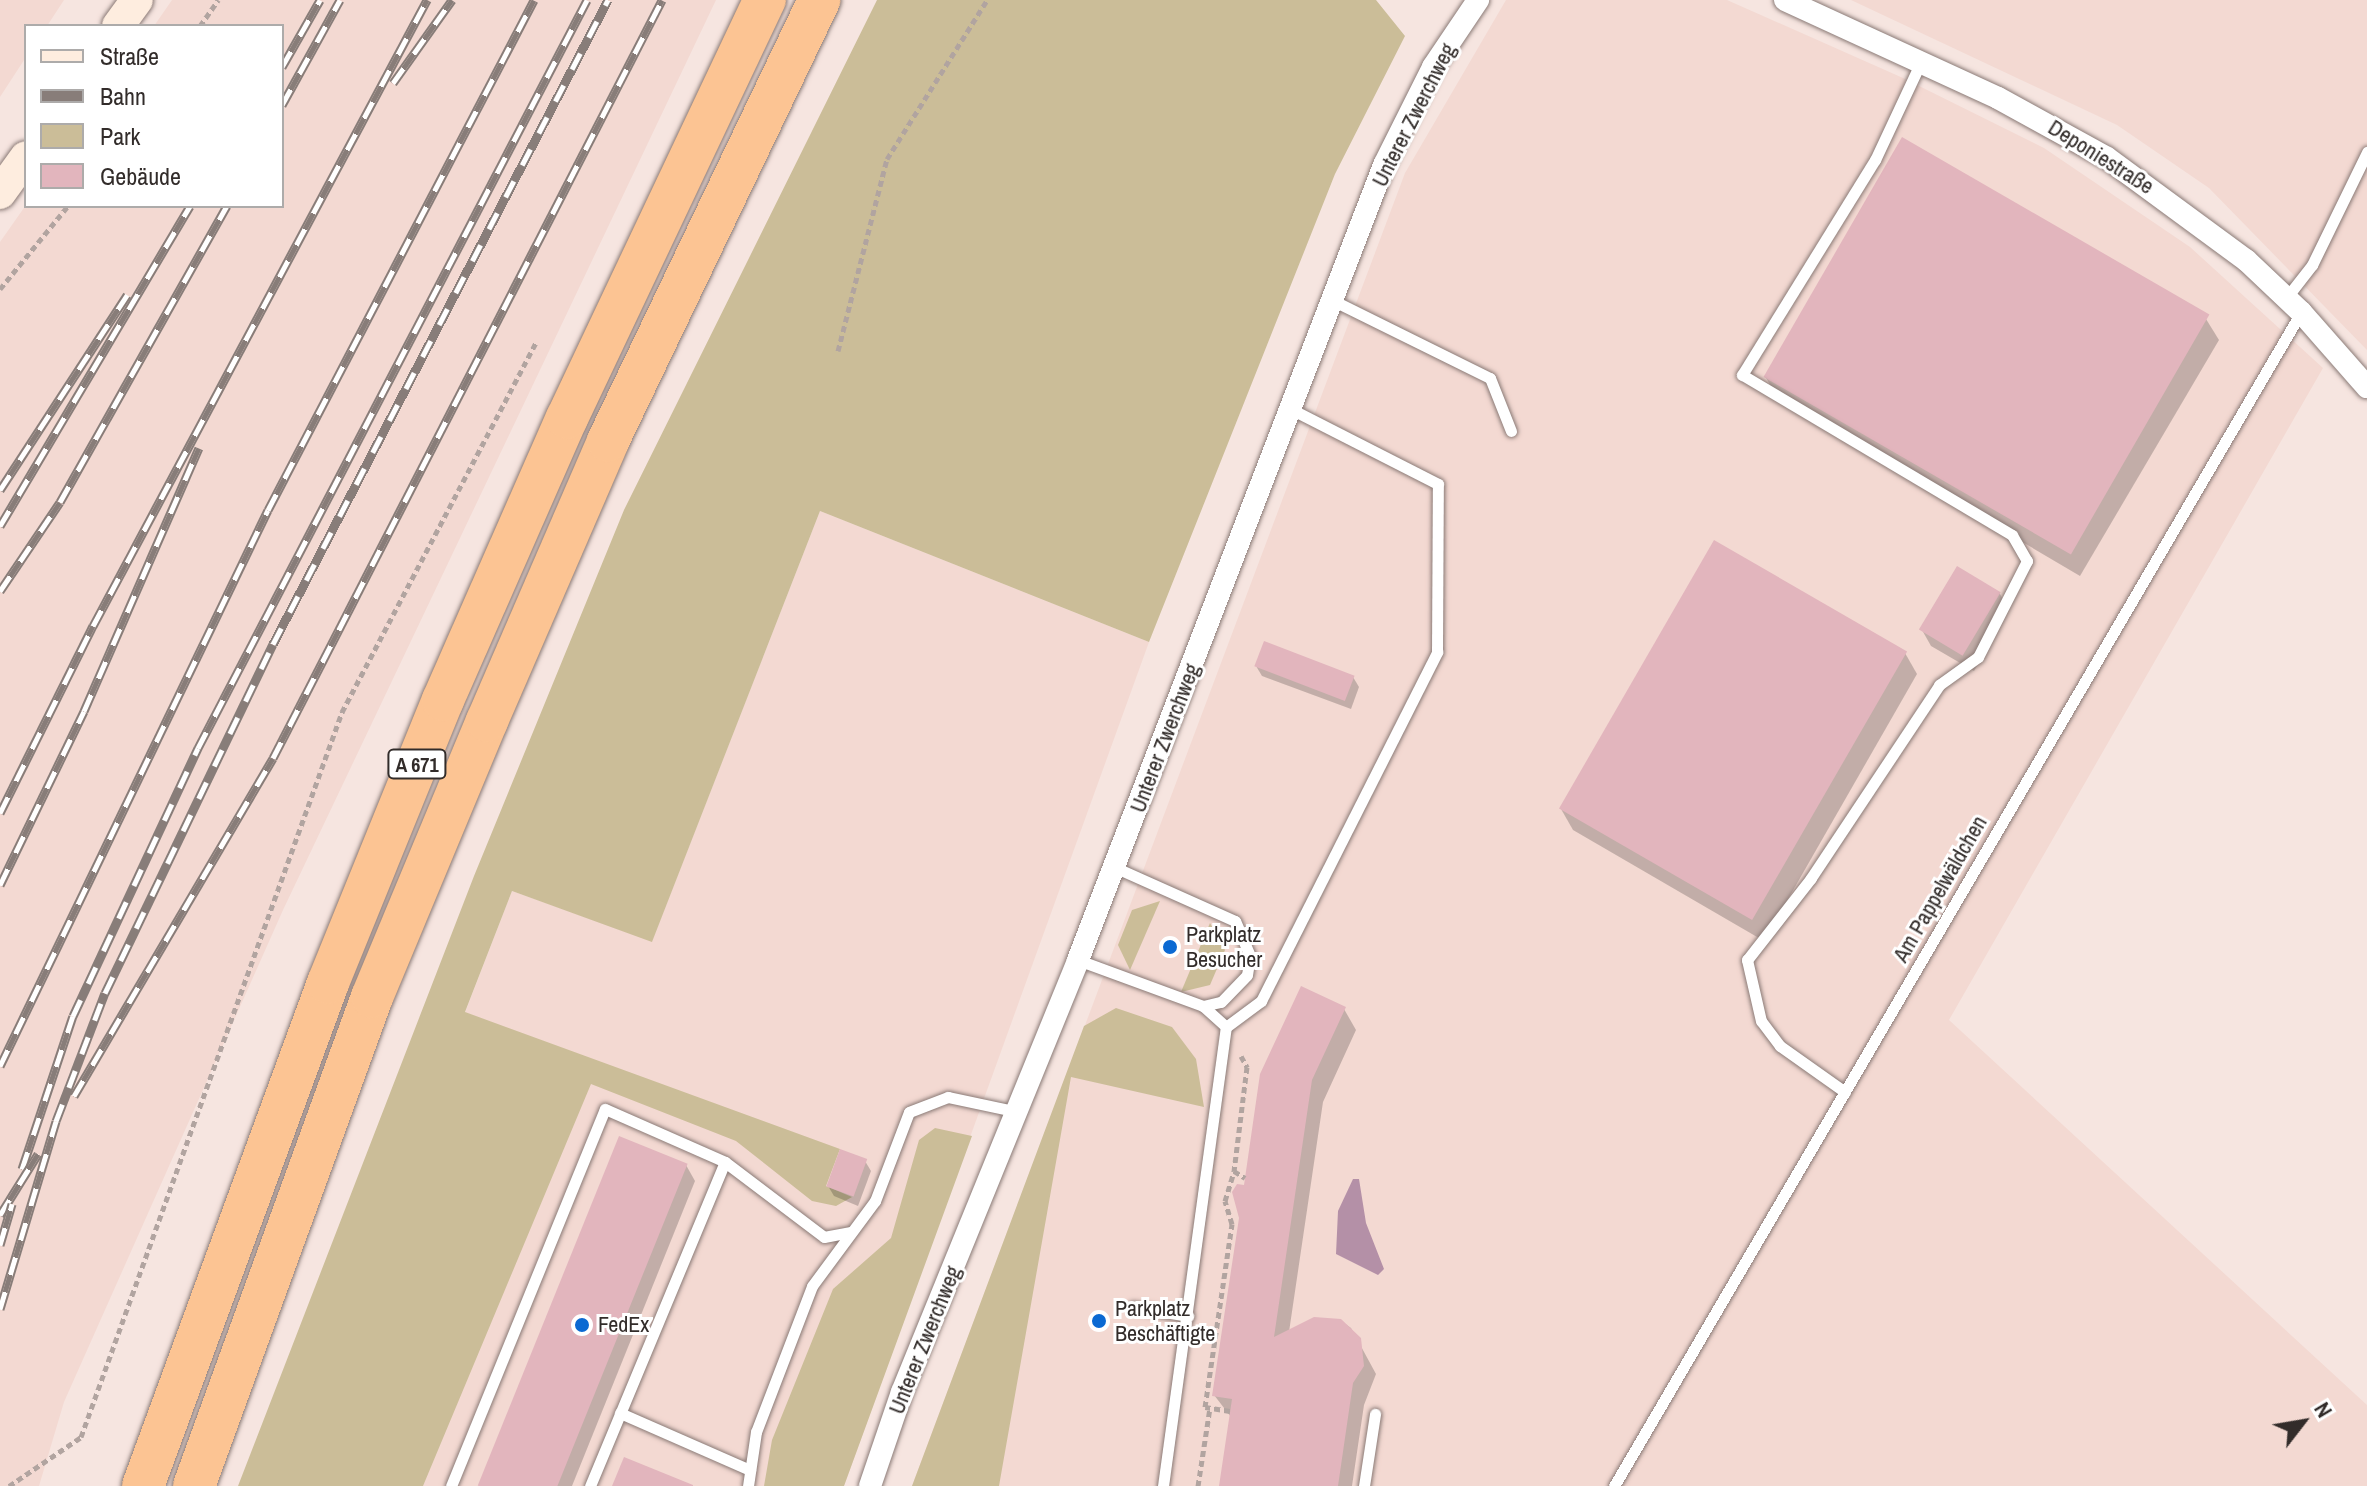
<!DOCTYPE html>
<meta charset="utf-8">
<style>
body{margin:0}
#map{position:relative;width:2367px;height:1486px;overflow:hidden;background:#f6e5e0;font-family:"Archivo Narrow",sans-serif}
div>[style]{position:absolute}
.built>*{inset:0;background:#f3d9d2}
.green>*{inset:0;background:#cbbd98}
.water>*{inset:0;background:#b490a7}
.shadow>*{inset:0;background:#0003}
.building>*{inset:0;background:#e2b5bd;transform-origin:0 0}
.path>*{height:5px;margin-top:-2.5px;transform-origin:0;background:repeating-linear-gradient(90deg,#b1a4a0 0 6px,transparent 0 10px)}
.roads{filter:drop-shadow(0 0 2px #8a7a76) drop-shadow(0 0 2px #8a7a76)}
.service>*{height:11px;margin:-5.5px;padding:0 5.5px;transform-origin:5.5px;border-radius:5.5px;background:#fff}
.minor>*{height:22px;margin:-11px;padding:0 11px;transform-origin:11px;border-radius:11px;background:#fff}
.secondary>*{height:32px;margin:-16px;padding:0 16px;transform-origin:16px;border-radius:16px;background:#feeddf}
.motorway>*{height:42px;margin:-21px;padding:0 21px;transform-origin:21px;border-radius:21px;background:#fcc493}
.rail>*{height:9px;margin-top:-4.5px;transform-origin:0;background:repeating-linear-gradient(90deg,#fff 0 18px,#887d79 0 36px);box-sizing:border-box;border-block:2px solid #887d79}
.dots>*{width:22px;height:22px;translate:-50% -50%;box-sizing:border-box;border:4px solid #fff;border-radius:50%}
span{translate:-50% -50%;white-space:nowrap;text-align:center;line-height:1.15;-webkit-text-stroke:6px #fff;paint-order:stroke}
.shield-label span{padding:2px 6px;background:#fff;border:2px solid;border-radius:6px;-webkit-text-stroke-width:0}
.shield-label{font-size:20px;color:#322c2a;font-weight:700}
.street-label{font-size:22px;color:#322c2a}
.poi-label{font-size:22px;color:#322c2a}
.left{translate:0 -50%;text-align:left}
.legend{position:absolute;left:24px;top:24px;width:260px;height:184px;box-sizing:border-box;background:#fff;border:2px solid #adabaa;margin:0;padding:10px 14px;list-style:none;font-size:24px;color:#322c2a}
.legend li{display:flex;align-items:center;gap:16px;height:40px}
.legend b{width:40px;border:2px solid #adabaa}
.north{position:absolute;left:2263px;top:1382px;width:80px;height:80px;-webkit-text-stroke:6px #fff;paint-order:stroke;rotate:59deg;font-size:22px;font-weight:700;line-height:32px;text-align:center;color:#322c2a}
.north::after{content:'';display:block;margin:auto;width:28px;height:36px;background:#322c2a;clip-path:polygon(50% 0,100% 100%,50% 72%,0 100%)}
</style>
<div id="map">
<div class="built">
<div style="clip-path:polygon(0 0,64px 0,47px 26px,26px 26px,26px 57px,0 97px)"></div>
<div style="clip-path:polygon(172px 0,716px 0,283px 910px,64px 1402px,39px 1486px,0 1486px,0 242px,26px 205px,282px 206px,282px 26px,154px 26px)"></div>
<div style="clip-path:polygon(1506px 0,1727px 0,1903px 78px,2044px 148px,2190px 247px,2323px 368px,1949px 1020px,2367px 1405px,2367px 1486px,912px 1486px,1405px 173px)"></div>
<div style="clip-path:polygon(1851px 0,2367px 0,2367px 350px,2209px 188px,2117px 125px)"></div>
<div style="clip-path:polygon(820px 511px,1149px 642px,844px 1486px,282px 1486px,512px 891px,652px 941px)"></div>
</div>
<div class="green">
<div style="clip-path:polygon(877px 0,1376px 0,1405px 36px,1335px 174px,1149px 642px,820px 511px,652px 942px,512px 891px,465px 1012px,840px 1149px,826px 1186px,852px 1197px,836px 1206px,812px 1201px,736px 1141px,591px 1084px,423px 1486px,238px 1486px,474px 876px,624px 510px)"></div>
<div style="clip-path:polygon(1160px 901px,1130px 970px,1118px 945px,1132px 910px)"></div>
<div style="clip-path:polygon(1210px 923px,1225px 950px,1210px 985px,1181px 992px)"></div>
<div style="clip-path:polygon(1116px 1008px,1172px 1027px,1196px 1059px,1204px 1107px,1071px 1077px,999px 1486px,912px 1486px,1084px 1026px)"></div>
<div style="clip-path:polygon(935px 1128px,972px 1136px,844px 1486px,764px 1486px,772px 1440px,833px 1289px,891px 1238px,919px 1140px)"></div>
</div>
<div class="water">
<div style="clip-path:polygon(1353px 1179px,1359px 1179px,1366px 1223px,1384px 1269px,1378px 1275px,1336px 1254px,1338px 1211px)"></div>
</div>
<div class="shadow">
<div style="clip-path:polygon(2206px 319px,2219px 340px,2080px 576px,1777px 397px,1765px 376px)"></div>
<div style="clip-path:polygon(1958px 569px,2000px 594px,2009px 610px,1974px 671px,1931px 646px,1922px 630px)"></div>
<div style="clip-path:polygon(1905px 653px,1917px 674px,1764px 941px,1573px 830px,1561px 809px)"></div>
<div style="clip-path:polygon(1256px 666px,1353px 677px,1359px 687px,1351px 709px,1262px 676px)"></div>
<div style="clip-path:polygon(1344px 1009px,1356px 1030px,1323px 1102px,1289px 1332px,1341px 1321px,1351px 1328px,1376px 1374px,1364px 1405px,1352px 1486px,1221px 1486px,1231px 1417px,1214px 1395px,1246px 1187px)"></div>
<div style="clip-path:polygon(865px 1161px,871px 1171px,858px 1206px,834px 1196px,828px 1186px)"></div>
<div style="clip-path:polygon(686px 1165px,695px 1181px,572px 1486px,480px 1486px)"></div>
</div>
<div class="building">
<div style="left:1902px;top:137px;width:355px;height:277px;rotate:30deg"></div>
<div style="left:1714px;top:540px;width:223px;height:310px;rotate:30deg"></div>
<div style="left:1957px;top:566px;width:51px;height:74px;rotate:31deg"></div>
<div style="left:1264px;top:641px;width:97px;height:27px;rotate:21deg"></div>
<div style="clip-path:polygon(1301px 986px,1346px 1007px,1312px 1080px,1274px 1337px,1314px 1317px,1341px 1319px,1361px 1338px,1364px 1366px,1353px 1383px,1338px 1486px,1219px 1486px,1232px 1399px,1212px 1396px,1239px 1218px,1232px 1192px,1237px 1184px,1244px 1185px,1260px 1074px)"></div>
<div style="left:619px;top:1136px;width:74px;height:377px;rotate:22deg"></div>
<div style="left:840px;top:1149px;width:29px;height:40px;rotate:20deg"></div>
<div style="clip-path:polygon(624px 1457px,693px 1485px,693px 1486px,612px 1486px)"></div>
</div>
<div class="path">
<div style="left:200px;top:26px;width:32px;rotate:-55deg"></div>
<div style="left:0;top:289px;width:107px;rotate:-50.7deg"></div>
<div style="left:838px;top:351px;width:198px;rotate:-75.7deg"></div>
<div style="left:887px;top:159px;width:188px;rotate:-57.8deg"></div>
<div style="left:1241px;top:1056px;width:13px;rotate:61deg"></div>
<div style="left:1247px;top:1067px;width:105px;rotate:97.1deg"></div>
<div style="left:1234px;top:1171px;width:13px;rotate:32deg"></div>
<div style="left:1230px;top:1411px;width:25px;rotate:-171deg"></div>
<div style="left:1205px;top:1407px;width:185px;rotate:-81.6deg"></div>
<div style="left:1232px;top:1224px;width:24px;rotate:-107deg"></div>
<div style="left:1225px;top:1201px;width:31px;rotate:-73deg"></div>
<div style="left:9px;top:1486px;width:87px;rotate:-34.2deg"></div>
<div style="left:81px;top:1437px;width:771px;rotate:-70.2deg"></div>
<div style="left:342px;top:712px;width:418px;rotate:-62.3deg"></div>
<div style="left:1198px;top:1486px;width:79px;rotate:-81.3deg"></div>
</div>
<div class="roads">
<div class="service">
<div style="left:2287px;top:297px;width:41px;rotate:-52deg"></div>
<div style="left:2312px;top:265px;width:126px;rotate:-64deg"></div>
<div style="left:1334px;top:301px;width:174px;rotate:26.3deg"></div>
<div style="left:1490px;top:378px;width:57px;rotate:68.4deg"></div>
<div style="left:1078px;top:960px;width:133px;rotate:20.2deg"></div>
<div style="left:1203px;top:1006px;width:18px;rotate:-13deg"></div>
<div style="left:1221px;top:1002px;width:37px;rotate:-46deg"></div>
<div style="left:1247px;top:975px;width:19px;rotate:-81deg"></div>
<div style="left:1250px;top:956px;width:38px;rotate:-113deg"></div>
<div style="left:1235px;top:921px;width:133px;rotate:-155.9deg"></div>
<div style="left:1203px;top:1006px;width:31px;rotate:42deg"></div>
<div style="left:1226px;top:1027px;width:44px;rotate:-36.6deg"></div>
<div style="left:1261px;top:1001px;width:391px;rotate:-63.2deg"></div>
<div style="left:1437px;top:652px;width:168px;rotate:-89.7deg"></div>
<div style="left:1438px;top:484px;width:163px;rotate:-153deg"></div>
<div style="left:1845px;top:1092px;width:80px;rotate:-144.7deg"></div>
<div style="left:1780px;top:1046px;width:31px;rotate:-127deg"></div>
<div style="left:1761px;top:1021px;width:63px;rotate:-102.9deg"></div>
<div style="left:1747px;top:960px;width:104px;rotate:-52deg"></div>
<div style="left:1811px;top:878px;width:232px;rotate:-56.4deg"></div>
<div style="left:1939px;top:685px;width:48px;rotate:-35.7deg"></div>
<div style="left:1978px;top:657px;width:108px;rotate:-63deg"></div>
<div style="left:2027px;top:561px;width:30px;rotate:-120deg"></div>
<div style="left:2012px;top:535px;width:314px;rotate:-149.3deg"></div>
<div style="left:1742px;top:375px;width:253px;rotate:-58.3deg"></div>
<div style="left:1875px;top:160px;width:108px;rotate:-64.9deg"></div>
<div style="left:1133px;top:1307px;width:56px;rotate:9.3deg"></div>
<div style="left:620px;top:1413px;width:142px;rotate:23.7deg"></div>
<div style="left:451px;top:1486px;width:407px;rotate:-67.8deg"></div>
<div style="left:605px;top:1109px;width:131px;rotate:23.8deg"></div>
<div style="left:725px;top:1162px;width:124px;rotate:37.1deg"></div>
<div style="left:824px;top:1237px;width:26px;rotate:-11deg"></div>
<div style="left:590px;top:1486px;width:351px;rotate:-67.4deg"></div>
<div style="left:748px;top:1486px;width:55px;rotate:-81.6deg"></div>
<div style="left:756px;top:1432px;width:156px;rotate:-69deg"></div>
<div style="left:812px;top:1286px;width:106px;rotate:-53.5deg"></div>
<div style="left:875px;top:1201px;width:95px;rotate:-69.1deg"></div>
<div style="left:909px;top:1112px;width:42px;rotate:-21deg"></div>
<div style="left:948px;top:1097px;width:72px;rotate:12.1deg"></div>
<div style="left:1163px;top:1486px;width:463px;rotate:-82.2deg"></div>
<div style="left:1364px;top:1486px;width:73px;rotate:-81.3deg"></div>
<div style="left:1614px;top:1486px;width:1360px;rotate:-59.66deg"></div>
</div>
<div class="minor">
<div style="left:1785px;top:0;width:234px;rotate:24.7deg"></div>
<div style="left:1998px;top:98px;width:124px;rotate:28.8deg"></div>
<div style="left:2107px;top:158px;width:172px;rotate:36.3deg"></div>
<div style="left:2246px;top:260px;width:76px;rotate:43.4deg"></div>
<div style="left:2301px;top:312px;width:100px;rotate:48.7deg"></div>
<div style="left:870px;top:1486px;width:99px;rotate:-71.2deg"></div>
<div style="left:902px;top:1392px;width:466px;rotate:-67.8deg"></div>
<div style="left:1078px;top:960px;width:852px;rotate:-68.95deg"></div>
<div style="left:1384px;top:165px;width:110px;rotate:-63.4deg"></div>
<div style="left:1433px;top:67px;width:81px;rotate:-56.1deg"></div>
</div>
<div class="secondary">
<div style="left:118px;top:26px;width:32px;rotate:-54deg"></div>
<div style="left:0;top:193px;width:44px;rotate:-54.2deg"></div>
</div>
<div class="motorway">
<div style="left:143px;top:1486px;width:536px;rotate:-69.81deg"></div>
<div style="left:328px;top:983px;width:305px;rotate:-67.9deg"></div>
<div style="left:443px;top:700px;width:308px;rotate:-66.3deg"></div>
<div style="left:567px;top:418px;width:463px;rotate:-64.7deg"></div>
<div style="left:194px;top:1486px;width:520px;rotate:-70deg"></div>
<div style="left:372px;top:997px;width:299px;rotate:-67.4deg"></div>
<div style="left:487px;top:721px;width:305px;rotate:-66.6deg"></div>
<div style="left:608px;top:441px;width:489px;rotate:-64.4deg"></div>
</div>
</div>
<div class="rail">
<div style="left:282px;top:67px;width:77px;rotate:-60.4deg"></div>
<div style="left:393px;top:83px;width:102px;rotate:-54.6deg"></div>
<div style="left:282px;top:105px;width:120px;rotate:-61.1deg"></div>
<div style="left:0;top:490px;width:233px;rotate:-56.9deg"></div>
<div style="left:0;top:526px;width:372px;rotate:-59.3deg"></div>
<div style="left:0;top:591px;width:107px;rotate:-56deg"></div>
<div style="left:60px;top:502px;width:340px;rotate:-60.6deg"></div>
<div style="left:0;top:813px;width:209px;rotate:-63.6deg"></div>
<div style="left:93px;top:626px;width:710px;rotate:-61.92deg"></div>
<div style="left:0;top:885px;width:193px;rotate:-64.2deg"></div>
<div style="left:84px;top:711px;width:287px;rotate:-66.4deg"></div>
<div style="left:0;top:1066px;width:617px;rotate:-64.27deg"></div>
<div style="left:268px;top:510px;width:575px;rotate:-62.45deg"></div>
<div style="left:74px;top:1096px;width:392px;rotate:-59.5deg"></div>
<div style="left:273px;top:758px;width:852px;rotate:-62.83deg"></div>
<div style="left:22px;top:1169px;width:161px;rotate:-71.6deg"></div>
<div style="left:73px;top:1016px;width:296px;rotate:-65deg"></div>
<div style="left:198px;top:748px;width:843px;rotate:-62.52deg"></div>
<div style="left:0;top:1215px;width:72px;rotate:-58.1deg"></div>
<div style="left:0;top:1245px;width:43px;rotate:-73.7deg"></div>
<div style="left:0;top:1309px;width:196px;rotate:-73.4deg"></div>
<div style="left:56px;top:1121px;width:137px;rotate:-69.1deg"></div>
<div style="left:105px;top:993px;width:387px;rotate:-64.3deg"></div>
<div style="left:273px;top:644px;width:726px;rotate:-62.52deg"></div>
</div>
<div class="dots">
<div style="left:1170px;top:947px;background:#0b69d2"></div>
<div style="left:1099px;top:1321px;background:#0b69d2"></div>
<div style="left:582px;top:1325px;background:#0b69d2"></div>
</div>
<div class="shield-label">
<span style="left:417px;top:764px">A 671</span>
</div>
<div class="street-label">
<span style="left:1414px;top:115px;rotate:-63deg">Unterer Zwerchweg</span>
<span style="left:2101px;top:157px;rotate:32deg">Deponiestraße</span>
<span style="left:1165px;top:738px;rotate:-69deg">Unterer Zwerchweg</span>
<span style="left:1940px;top:889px;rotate:-60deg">Am Pappelwäldchen</span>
<span style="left:925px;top:1340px;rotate:-68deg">Unterer Zwerchweg</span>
</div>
<div class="poi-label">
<span class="left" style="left:1186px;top:947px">Parkplatz<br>Besucher</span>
<span class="left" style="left:1115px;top:1321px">Parkplatz<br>Beschäftigte</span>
<span class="left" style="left:598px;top:1325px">FedEx</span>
</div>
<ul class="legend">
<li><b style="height:10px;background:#feeddf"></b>Straße</li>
<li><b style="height:10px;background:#887d79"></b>Bahn</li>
<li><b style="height:22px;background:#cbbd98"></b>Park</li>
<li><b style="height:22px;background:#e2b5bd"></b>Gebäude</li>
</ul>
<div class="north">N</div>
</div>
